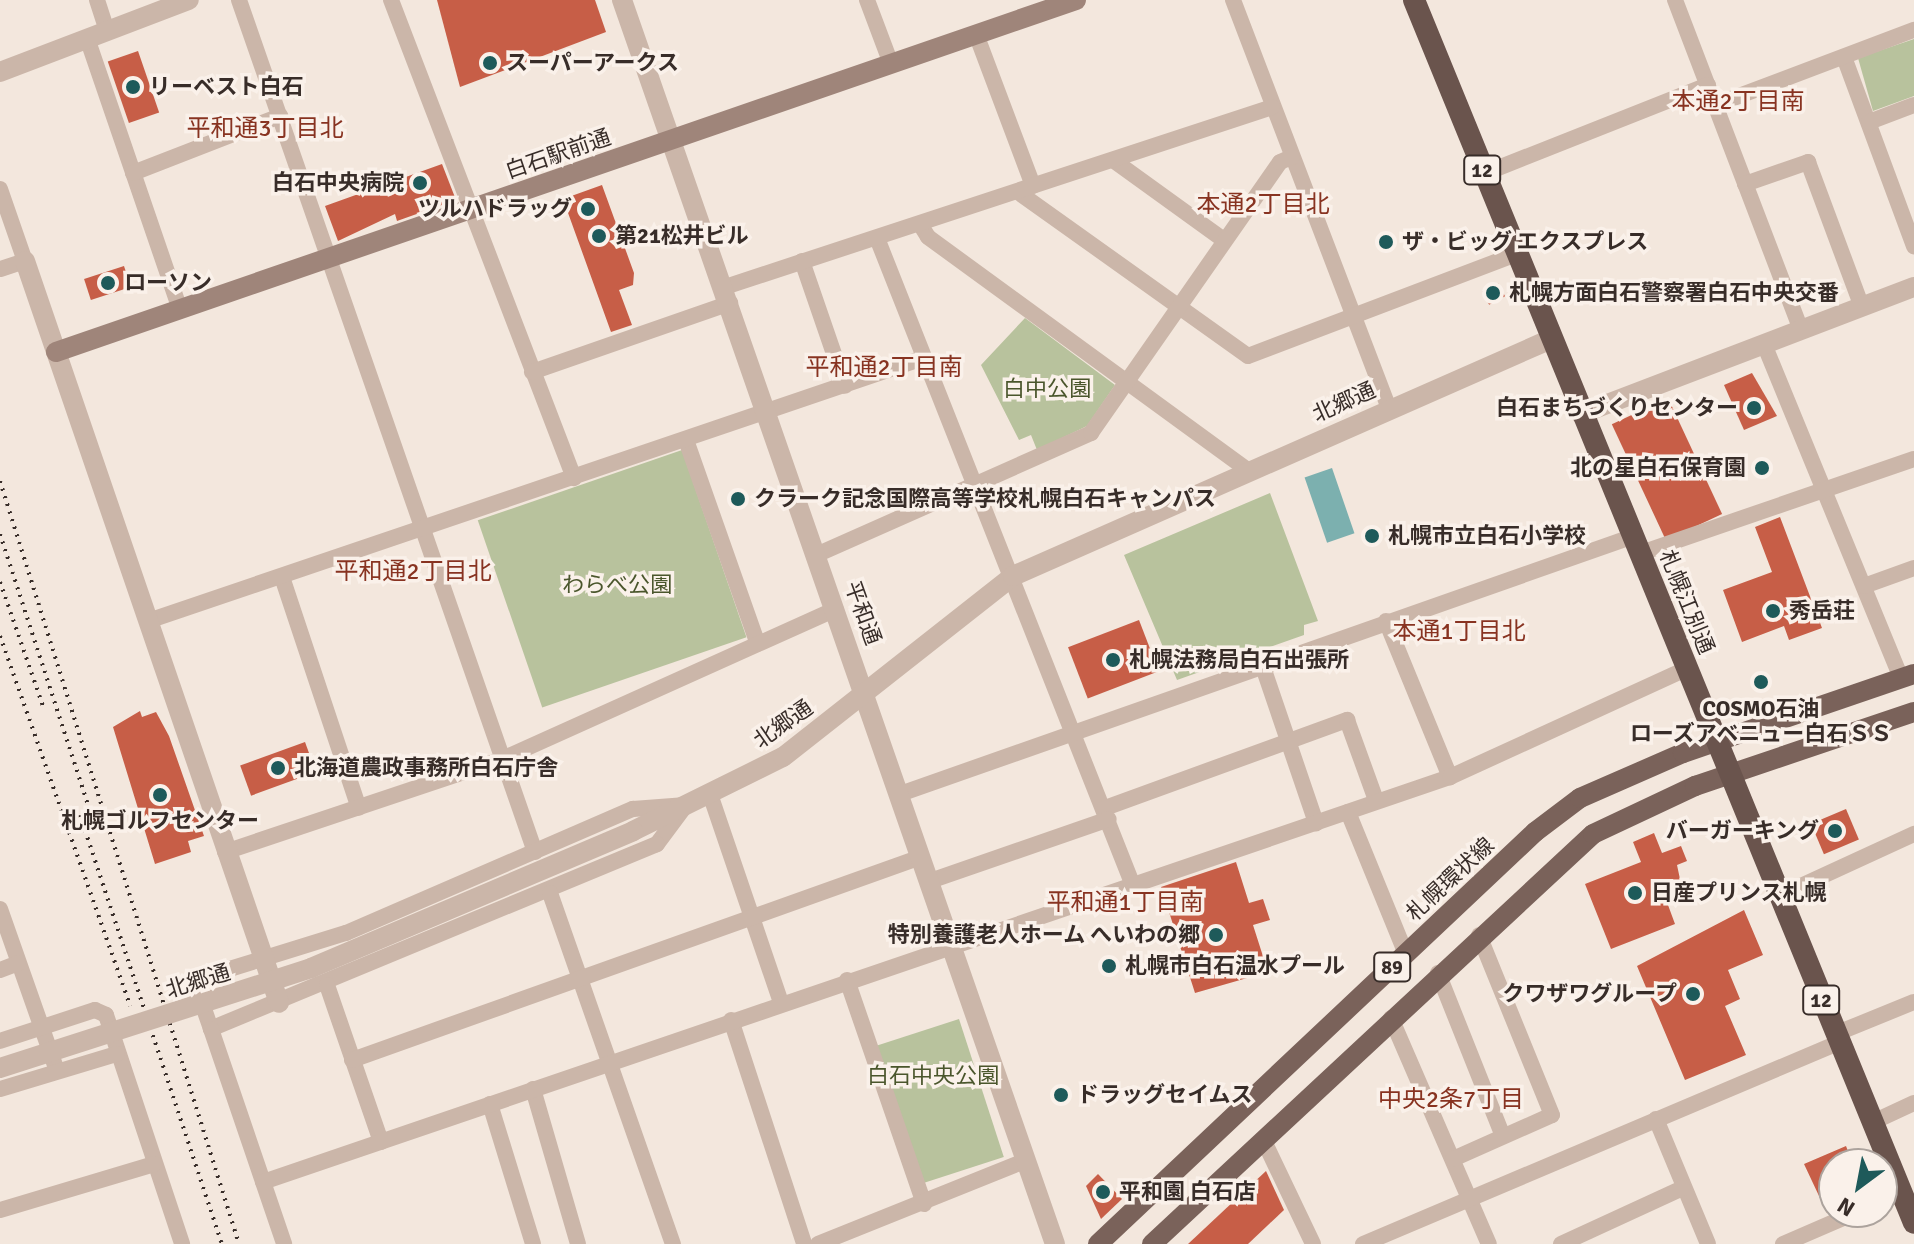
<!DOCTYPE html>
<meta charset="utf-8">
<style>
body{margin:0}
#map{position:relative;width:1914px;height:1244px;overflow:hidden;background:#f3e7dd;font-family:Signika,"Noto Sans JP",sans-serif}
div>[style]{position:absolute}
.green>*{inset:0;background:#b8c29d;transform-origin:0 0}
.water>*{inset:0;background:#7cb0af;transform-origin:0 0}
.building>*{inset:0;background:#c75e47;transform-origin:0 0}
.minor>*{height:16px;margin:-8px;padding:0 8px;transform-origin:8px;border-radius:8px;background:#cbb6a9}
.tertiary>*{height:20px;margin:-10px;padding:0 10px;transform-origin:10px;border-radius:10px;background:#cbb6a9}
.secondary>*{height:20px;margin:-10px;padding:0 10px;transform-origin:10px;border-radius:10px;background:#9f857a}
.primary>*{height:20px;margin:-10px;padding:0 10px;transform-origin:10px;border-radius:10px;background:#7a625a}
.trunk>*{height:22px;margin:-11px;padding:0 11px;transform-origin:11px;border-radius:11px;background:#6a544d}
.rail>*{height:4px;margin-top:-2px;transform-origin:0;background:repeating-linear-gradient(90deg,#382d29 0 2px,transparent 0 8px)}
.tertiary-bridge>*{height:20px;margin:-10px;padding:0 10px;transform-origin:10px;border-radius:10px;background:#cbb6a9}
.dots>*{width:22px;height:22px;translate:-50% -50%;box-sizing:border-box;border:4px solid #faf1ea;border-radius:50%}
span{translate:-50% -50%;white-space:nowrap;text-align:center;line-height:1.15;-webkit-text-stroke:7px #faf1ea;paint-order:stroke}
.shield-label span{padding:2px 6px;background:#faf1ea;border:2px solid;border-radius:6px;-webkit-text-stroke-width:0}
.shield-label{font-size:20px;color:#382d29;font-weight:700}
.poi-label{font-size:22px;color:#382d29;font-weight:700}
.left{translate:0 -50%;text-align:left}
.right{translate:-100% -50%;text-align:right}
.street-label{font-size:22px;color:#382d29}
.park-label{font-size:22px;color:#4a562c}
.neighbourhood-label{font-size:24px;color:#883321}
.north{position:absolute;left:1818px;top:1148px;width:80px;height:80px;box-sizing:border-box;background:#faf1ea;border:2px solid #aca39d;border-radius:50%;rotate:212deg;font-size:22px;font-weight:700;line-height:32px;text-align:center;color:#382d29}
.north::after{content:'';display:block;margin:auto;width:28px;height:36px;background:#1e5a5a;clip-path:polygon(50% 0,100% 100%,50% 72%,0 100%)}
</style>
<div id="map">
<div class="green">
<div style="clip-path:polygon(1914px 39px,1914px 96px,1873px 111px,1858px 58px)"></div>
<div style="clip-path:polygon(1025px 318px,1115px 385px,1087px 426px,1037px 450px,1031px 435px,1019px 440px,981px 365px)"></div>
<div style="left:682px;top:450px;width:198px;height:216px;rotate:71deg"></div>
<div style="clip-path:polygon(1270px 493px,1318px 621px,1304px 625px,1304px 635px,1177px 680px,1124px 555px)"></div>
<div style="left:959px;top:1019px;width:145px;height:86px;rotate:72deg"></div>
</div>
<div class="water">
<div style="left:1332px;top:468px;width:69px;height:29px;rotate:71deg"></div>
</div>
<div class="building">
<div style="clip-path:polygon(437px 0,595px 0,606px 32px,460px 87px)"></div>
<div style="left:138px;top:51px;width:65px;height:32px;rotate:71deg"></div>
<div style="clip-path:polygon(442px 164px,456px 200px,397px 221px,395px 214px,338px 241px,325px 206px)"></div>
<div style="clip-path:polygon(602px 185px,634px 273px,633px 285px,619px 290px,632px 325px,611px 332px,563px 199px)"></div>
<div style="left:124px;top:266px;width:22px;height:42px;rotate:72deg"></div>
<div style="left:1498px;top:283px;width:15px;height:18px;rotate:62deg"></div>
<div style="clip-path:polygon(1752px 373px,1777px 416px,1744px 430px,1724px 385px)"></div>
<div style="left:1668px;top:398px;width:128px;height:62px;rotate:65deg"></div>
<div style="clip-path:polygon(1780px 517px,1822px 628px,1789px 640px,1784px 626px,1742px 642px,1723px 590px,1772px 572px,1755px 527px)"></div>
<div style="left:1139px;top:620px;width:55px;height:76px;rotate:69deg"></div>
<div style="clip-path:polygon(140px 711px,142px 717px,156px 712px,169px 736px,204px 836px,188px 841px,191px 852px,155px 864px,113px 727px)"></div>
<div style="left:305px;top:742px;width:32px;height:69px;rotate:70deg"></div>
<div style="left:1846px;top:809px;width:33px;height:38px;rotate:67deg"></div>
<div style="clip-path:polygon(1654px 833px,1662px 853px,1681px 846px,1687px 861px,1677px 865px,1684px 898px,1668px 905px,1675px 924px,1611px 949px,1585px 884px,1641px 862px,1633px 842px)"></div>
<div style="clip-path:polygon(1236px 862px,1249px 903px,1263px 899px,1270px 920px,1253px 925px,1268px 972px,1195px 993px,1161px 887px)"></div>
<div style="clip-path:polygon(1744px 910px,1763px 955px,1728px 970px,1740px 999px,1725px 1006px,1746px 1055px,1685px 1080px,1637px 966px)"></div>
<div style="clip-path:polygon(1846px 1146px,1853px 1164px,1834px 1164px,1834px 1210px,1827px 1213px,1804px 1164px)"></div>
<div style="clip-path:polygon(1266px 1171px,1284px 1210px,1248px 1244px,1188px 1244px)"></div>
<div style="clip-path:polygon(1098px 1174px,1122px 1199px,1101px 1219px,1086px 1186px)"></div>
</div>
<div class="minor">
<div style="left:97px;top:0;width:32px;rotate:72deg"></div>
<div style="left:239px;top:0;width:902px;rotate:70.84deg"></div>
<div style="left:391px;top:0;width:512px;rotate:69.05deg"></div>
<div style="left:867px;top:0;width:68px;rotate:69.4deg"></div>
<div style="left:1233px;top:0;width:437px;rotate:69.1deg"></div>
<div style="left:1675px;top:0;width:353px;rotate:69.1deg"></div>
<div style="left:976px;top:34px;width:162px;rotate:69.4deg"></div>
<div style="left:87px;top:38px;width:287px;rotate:71.1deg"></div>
<div style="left:1844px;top:57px;width:202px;rotate:69.7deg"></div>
<div style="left:1715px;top:105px;width:213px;rotate:-20.7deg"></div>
<div style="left:1869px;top:122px;width:48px;rotate:-20.7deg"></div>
<div style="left:1113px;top:160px;width:137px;rotate:35.8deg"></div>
<div style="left:133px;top:173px;width:158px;rotate:-21.2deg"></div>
<div style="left:1483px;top:174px;width:242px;rotate:-21.6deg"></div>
<div style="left:1745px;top:184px;width:67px;rotate:-19.2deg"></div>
<div style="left:1808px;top:162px;width:155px;rotate:69.6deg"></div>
<div style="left:0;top:189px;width:76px;rotate:70.9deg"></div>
<div style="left:25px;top:261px;width:26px;rotate:162deg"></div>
<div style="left:1018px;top:192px;width:282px;rotate:35.5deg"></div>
<div style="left:1248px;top:356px;width:287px;rotate:-20.8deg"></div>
<div style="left:920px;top:224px;width:15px;rotate:58deg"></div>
<div style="left:928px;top:237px;width:397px;rotate:36.1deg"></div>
<div style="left:877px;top:238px;width:694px;rotate:68.43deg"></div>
<div style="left:802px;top:261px;width:132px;rotate:71deg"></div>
<div style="left:725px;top:287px;width:576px;rotate:-18.21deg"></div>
<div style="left:1764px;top:344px;width:361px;rotate:67.7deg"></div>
<div style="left:532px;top:372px;width:210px;rotate:-19.2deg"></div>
<div style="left:686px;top:440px;width:216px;rotate:70.6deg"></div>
<div style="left:1638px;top:554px;width:292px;rotate:-19deg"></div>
<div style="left:816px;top:555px;width:301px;rotate:-23.9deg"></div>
<div style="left:1091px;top:433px;width:330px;rotate:-55.1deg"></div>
<div style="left:1280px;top:162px;width:13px;rotate:-23deg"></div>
<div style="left:283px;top:580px;width:240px;rotate:71.6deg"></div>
<div style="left:1864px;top:586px;width:53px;rotate:-19.8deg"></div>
<div style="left:148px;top:621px;width:818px;rotate:-18.74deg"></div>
<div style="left:1386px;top:621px;width:169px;rotate:67.7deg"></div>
<div style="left:1264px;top:670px;width:162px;rotate:71.2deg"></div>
<div style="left:710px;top:794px;width:221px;rotate:71.2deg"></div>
<div style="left:900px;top:794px;width:775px;rotate:-19.37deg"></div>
<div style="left:686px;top:805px;width:49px;rotate:126.6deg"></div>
<div style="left:657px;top:844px;width:483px;rotate:157.5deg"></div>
<div style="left:211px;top:1029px;width:52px;rotate:-109.1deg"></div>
<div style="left:194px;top:980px;width:159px;rotate:-17.2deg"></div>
<div style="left:346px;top:933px;width:313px;rotate:-23.4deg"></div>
<div style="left:633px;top:809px;width:53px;rotate:-4.3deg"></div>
<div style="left:1105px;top:808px;width:258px;rotate:-20deg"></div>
<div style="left:1347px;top:720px;width:85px;rotate:70.1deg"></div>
<div style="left:1348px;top:812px;width:153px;rotate:67.8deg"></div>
<div style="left:225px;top:852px;width:290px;rotate:-18.5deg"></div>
<div style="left:500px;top:760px;width:368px;rotate:-24.2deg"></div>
<div style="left:930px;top:881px;width:189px;rotate:-19.1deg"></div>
<div style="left:550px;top:893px;width:372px;rotate:70.7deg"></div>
<div style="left:1779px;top:896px;width:149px;rotate:-24.7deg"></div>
<div style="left:0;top:909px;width:172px;rotate:70.6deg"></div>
<div style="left:0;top:970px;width:19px;rotate:-21deg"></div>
<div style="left:1438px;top:973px;width:175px;rotate:68.3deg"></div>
<div style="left:847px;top:980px;width:237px;rotate:71deg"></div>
<div style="left:327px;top:985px;width:166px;rotate:71deg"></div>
<div style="left:1391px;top:1018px;width:246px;rotate:66.6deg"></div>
<div style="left:731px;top:1020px;width:236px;rotate:71.9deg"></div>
<div style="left:211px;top:1029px;width:227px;rotate:71.2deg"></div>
<div style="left:1835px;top:1034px;width:85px;rotate:-22.1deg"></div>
<div style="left:0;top:1041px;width:100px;rotate:-18.1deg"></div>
<div style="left:95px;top:1010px;width:12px;rotate:24deg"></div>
<div style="left:106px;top:1015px;width:241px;rotate:71.6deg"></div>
<div style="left:352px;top:1060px;width:604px;rotate:-19.63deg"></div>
<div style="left:0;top:1089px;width:122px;rotate:-16.7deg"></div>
<div style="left:533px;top:1089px;width:161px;rotate:73.8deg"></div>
<div style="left:490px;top:1104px;width:146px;rotate:72.9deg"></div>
<div style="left:1656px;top:1119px;width:135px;rotate:67.4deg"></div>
<div style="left:1873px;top:1122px;width:45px;rotate:-24.9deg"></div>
<div style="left:1263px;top:1139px;width:116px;rotate:64.5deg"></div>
<div style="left:1453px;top:1159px;width:108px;rotate:-24deg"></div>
<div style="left:1552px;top:1115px;width:194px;rotate:-112.1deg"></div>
<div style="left:263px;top:1182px;width:1254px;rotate:-18.84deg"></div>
<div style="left:1450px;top:777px;width:260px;rotate:-24.6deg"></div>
<div style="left:1882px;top:1201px;width:22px;rotate:-22deg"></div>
<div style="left:0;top:1210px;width:161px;rotate:-16.6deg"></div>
<div style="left:818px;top:1244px;width:222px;rotate:-21.9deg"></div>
<div style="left:1363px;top:1244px;width:516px;rotate:-22.94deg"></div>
<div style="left:1561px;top:1244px;width:134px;rotate:-24.7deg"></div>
<div style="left:1783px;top:1244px;width:81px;rotate:-23.4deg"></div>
</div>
<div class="tertiary">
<div style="left:622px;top:0;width:1317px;rotate:70.81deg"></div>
<div style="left:0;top:72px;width:202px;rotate:-20.9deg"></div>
<div style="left:25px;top:261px;width:784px;rotate:71.1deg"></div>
<div style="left:1581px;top:414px;width:356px;rotate:-20.9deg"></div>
<div style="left:633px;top:831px;width:167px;rotate:-26.3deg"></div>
<div style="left:783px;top:757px;width:293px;rotate:-38.2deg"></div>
<div style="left:1013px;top:576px;width:588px;rotate:-23.77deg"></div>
</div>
<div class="secondary">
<div style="left:56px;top:352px;width:1079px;rotate:-19.04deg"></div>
</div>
<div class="primary">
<div style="left:1098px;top:1244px;width:601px;rotate:-43.31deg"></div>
<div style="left:1535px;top:832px;width:56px;rotate:-37.1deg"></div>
<div style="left:1580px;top:798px;width:112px;rotate:-23.6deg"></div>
<div style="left:1683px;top:753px;width:244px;rotate:-18.9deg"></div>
<div style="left:1152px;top:1244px;width:602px;rotate:-42.91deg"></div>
<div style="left:1593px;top:834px;width:113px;rotate:-25.2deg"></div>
<div style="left:1695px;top:786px;width:231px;rotate:-18.7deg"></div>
</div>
<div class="trunk">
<div style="left:1414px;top:0;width:1321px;rotate:67.76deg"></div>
</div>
<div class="rail">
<div style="left:0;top:481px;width:800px;rotate:72.61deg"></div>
<div style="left:0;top:534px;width:308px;rotate:72deg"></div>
<div style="left:0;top:582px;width:134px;rotate:70.9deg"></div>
<div style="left:0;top:636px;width:392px;rotate:70.6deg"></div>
<div style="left:80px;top:815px;width:452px;rotate:71.7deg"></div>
</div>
<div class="tertiary-bridge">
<div style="left:0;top:1068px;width:327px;rotate:-17.8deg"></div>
<div style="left:311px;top:968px;width:350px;rotate:-23deg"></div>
</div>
<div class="dots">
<div style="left:490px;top:63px;background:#1e5a5a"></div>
<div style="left:133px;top:87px;background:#1e5a5a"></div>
<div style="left:420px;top:183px;background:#1e5a5a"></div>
<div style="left:588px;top:209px;background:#1e5a5a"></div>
<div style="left:599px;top:236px;background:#1e5a5a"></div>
<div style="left:1386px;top:242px;background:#1e5a5a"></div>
<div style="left:108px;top:283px;background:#1e5a5a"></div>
<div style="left:1493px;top:293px;background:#1e5a5a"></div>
<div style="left:1754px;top:408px;background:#1e5a5a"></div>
<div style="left:1762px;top:468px;background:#1e5a5a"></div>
<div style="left:738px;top:499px;background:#1e5a5a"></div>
<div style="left:1372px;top:536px;background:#1e5a5a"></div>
<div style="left:1773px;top:611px;background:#1e5a5a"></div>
<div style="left:1113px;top:660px;background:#1e5a5a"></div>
<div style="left:1761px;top:682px;background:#1e5a5a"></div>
<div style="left:278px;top:768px;background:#1e5a5a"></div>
<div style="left:160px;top:795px;background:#1e5a5a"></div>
<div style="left:1835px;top:831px;background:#1e5a5a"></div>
<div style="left:1635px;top:893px;background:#1e5a5a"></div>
<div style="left:1216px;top:935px;background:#1e5a5a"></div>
<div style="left:1109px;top:966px;background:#1e5a5a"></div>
<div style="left:1693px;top:994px;background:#1e5a5a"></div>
<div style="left:1061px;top:1095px;background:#1e5a5a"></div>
<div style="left:1103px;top:1192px;background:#1e5a5a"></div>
</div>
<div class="shield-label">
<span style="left:1482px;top:170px">12</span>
<span style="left:1392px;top:967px">89</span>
<span style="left:1821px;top:1000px">12</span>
</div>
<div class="poi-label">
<span class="left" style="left:506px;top:63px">スーパーアークス</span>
<span class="left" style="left:149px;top:87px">リーベスト白石</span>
<span class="right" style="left:404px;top:183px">白石中央病院</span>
<span class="right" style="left:572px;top:209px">ツルハドラッグ</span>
<span class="left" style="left:615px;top:236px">第21松井ビル</span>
<span class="left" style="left:1402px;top:242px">ザ・ビッグ エクスプレス</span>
<span class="left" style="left:124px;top:283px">ローソン</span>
<span class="left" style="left:1509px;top:293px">札幌方面白石警察署白石中央交番</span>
<span class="right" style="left:1738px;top:408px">白石まちづくりセンター</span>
<span class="right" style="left:1746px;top:468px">北の星白石保育園</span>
<span class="left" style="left:754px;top:499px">クラーク記念国際高等学校札幌白石キャンパス</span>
<span class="left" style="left:1388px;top:536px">札幌市立白石小学校</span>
<span class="left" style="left:1789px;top:611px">秀岳荘</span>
<span class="left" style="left:1129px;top:660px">札幌法務局白石出張所</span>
<span style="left:1761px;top:721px">COSMO石油<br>ローズアベニュー白石ＳＳ</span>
<span class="left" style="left:294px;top:768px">北海道農政事務所白石庁舎</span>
<span style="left:160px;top:821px">札幌ゴルフセンター</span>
<span class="right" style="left:1819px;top:831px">バーガーキング</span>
<span class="left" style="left:1651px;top:893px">日産プリンス札幌</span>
<span class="right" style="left:1200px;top:935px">特別養護老人ホーム へいわの郷</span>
<span class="left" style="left:1125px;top:966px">札幌市白石温水プール</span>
<span class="right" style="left:1677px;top:994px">クワザワグループ</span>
<span class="left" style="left:1077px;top:1095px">ドラッグセイムス</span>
<span class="left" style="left:1119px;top:1192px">平和園 白石店</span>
</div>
<div class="street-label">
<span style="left:558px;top:154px;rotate:-19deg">白石駅前通</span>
<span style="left:1344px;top:402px;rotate:-24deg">北郷通</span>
<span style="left:1687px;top:602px;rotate:68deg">札幌江別通</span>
<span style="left:863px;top:613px;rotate:70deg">平和通</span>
<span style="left:783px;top:724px;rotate:-35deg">北郷通</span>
<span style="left:1450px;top:879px;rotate:-43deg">札幌環状線</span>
<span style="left:198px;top:981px;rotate:-17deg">北郷通</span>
</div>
<div class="park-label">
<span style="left:1047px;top:389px">白中公園</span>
<span style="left:617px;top:585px">わらべ公園</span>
<span style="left:933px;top:1076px">白石中央公園</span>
</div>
<div class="neighbourhood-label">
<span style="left:1738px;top:102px">本通2丁目南</span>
<span style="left:265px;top:129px">平和通3丁目北</span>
<span style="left:1263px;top:205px">本通2丁目北</span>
<span style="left:884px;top:368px">平和通2丁目南</span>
<span style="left:413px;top:572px">平和通2丁目北</span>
<span style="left:1459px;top:632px">本通1丁目北</span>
<span style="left:1125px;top:903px">平和通1丁目南</span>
<span style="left:1451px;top:1100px">中央2条7丁目</span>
</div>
<div class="north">N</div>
</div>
